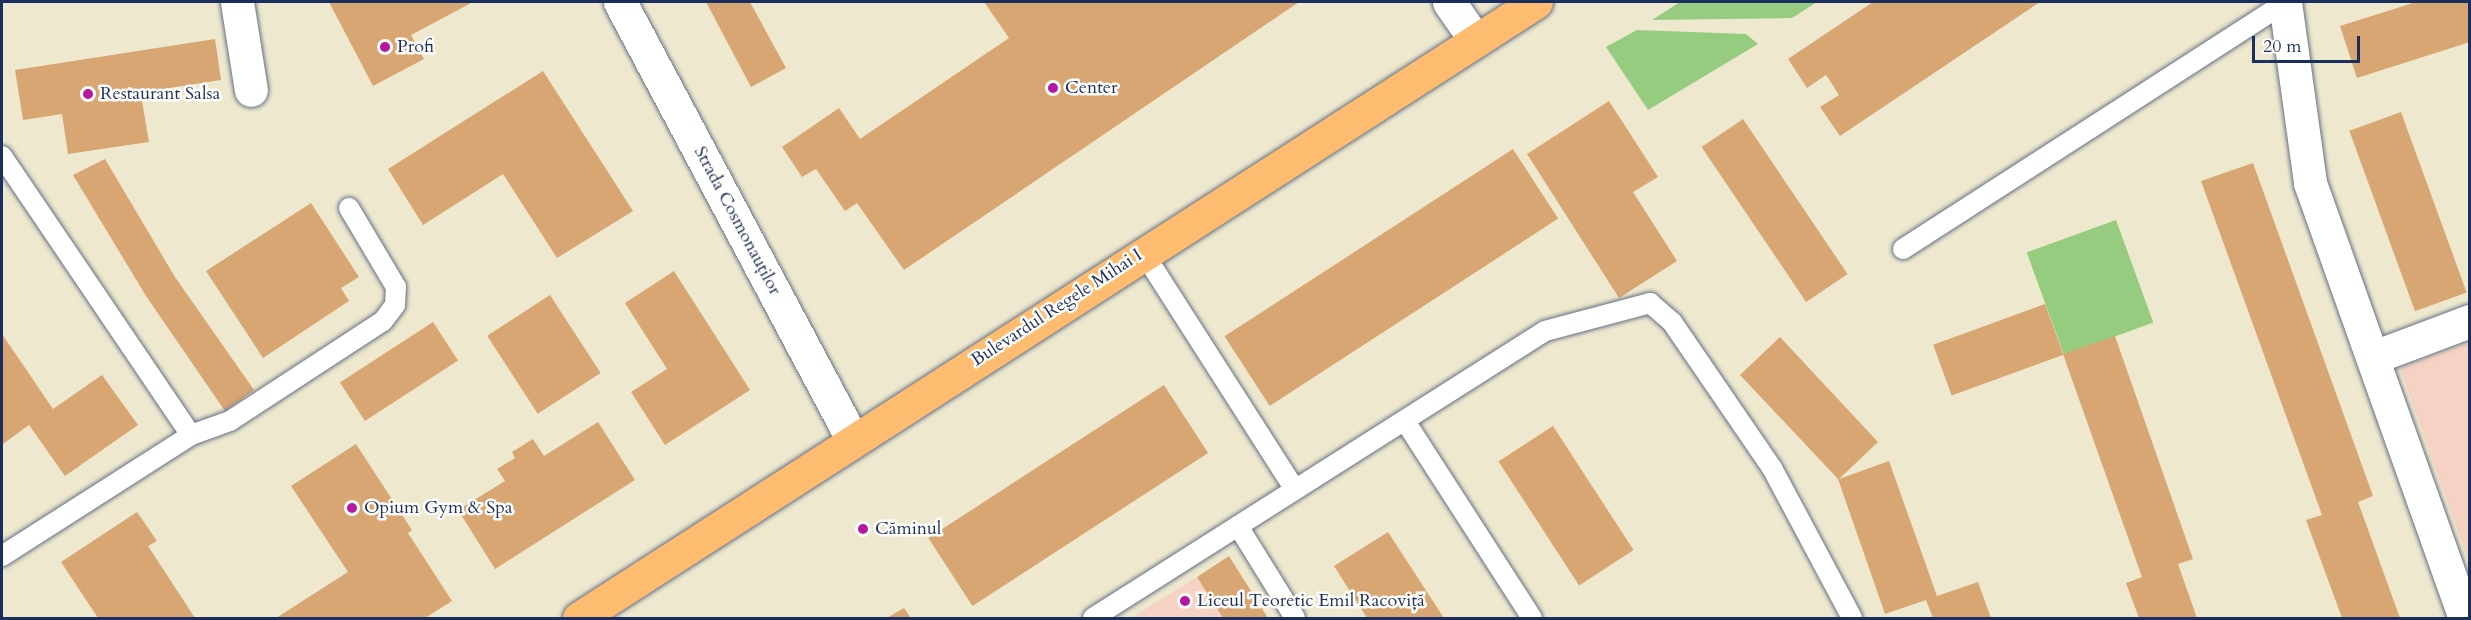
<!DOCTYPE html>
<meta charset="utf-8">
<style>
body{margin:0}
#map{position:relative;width:2471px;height:620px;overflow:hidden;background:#eee9ce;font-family:Cardo,serif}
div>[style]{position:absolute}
.built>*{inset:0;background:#f6d2c4}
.green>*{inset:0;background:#95cc7f;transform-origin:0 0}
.building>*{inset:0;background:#d8a673;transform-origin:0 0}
.roads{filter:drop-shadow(0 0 2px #657085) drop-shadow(0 0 2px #657085)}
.lane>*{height:20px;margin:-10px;padding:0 10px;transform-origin:10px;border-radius:10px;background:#fff}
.street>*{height:33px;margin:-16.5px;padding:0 16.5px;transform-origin:16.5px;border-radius:16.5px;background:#fff}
.primary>*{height:33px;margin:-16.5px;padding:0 16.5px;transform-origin:16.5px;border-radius:16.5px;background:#fdbc6f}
.dots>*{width:16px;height:16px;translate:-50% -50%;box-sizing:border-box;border:3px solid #fdfcf7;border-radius:50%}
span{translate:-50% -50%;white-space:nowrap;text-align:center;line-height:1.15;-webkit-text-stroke:5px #fdfcf7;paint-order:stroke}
.poi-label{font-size:18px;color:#1b2f5e}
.left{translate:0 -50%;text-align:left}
.street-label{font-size:18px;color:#1b2f5e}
.frame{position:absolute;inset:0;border:3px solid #1b2f5e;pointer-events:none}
.scale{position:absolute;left:2252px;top:36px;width:108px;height:27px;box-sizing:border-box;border:3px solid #1b2f5e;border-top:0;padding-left:8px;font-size:18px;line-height:21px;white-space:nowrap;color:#1b2f5e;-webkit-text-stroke:4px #fdfcf7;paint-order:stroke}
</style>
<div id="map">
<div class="built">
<div style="clip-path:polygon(2469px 343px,2470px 343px,2469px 562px,2400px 368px)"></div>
<div style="clip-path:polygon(1197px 577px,1223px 618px,1131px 618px,1171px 593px)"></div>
</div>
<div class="green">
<div style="clip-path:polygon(1680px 2px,1817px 2px,1792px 18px,1652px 20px)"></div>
<div style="clip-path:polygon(1637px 30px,1746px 34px,1758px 44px,1648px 110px,1606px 47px)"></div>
<div style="left:2116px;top:220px;width:109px;height:95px;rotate:70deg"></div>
</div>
<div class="building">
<div style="clip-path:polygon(329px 2px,473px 2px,411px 35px,424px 59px,373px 86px)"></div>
<div style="clip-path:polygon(706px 2px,750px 2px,786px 68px,751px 87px)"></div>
<div style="clip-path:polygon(984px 2px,1299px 2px,904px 270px,857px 203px,845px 211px,816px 169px,802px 177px,782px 147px,839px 108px,860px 139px,1009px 38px)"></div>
<div style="clip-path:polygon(1873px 2px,2040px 2px,1840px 136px,1820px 107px,1839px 95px,1826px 75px,1807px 88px,1788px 59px)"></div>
<div style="clip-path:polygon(2416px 2px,2470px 2px,2470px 42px,2357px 78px,2340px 26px)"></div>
<div style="clip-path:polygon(215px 39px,221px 80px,157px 90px,158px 99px,142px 101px,149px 142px,68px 154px,62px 114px,23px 120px,15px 70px)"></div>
<div style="clip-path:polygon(543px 71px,633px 211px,557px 258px,503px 174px,423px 225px,388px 169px)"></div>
<div style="clip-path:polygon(1609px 101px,1658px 177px,1633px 192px,1677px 261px,1619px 298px,1527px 154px)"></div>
<div style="left:2401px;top:112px;width:192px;height:55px;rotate:70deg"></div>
<div style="left:1743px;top:119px;width:187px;height:50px;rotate:56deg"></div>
<div style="left:1513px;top:149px;width:83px;height:344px;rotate:57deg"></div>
<div style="clip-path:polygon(105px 159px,175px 277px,254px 390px,225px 411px,146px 296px,73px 175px)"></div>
<div style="clip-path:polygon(2253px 163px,2373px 496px,2358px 502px,2400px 618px,2342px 618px,2306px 520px,2322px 515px,2201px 181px)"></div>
<div style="clip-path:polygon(311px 203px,359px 277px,341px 288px,349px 301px,263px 358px,206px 271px)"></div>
<div style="clip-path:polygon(674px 271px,750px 390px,665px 445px,631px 392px,667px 369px,625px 303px)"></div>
<div style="left:550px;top:295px;width:93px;height:75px;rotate:57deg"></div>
<div style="left:2045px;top:304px;width:54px;height:119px;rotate:70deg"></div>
<div style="left:433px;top:322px;width:46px;height:111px;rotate:57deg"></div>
<div style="clip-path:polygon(2px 334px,53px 409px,102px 375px,138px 425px,65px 476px,29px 425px,3px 444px)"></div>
<div style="clip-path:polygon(2115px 336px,2193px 559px,2178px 564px,2197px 618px,2139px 618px,2126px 583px,2142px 577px,2063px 354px)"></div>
<div style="clip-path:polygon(1780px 337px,1878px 442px,1839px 479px,1889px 461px,1937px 596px,1978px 582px,1991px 618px,1933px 618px,1926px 600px,1885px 614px,1838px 479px,1740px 375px)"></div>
<div style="left:1164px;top:385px;width:81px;height:281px;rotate:57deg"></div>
<div style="clip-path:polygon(598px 422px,635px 480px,495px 569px,458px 510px,505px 481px,497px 469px,515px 458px,512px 452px,533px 439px,544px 456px)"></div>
<div style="left:1553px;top:426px;width:148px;height:65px;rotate:57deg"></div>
<div style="clip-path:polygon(356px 444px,412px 530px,408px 533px,452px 601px,425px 618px,276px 618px,348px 572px,291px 486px)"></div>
<div style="clip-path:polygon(137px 512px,157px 541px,148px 546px,195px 618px,98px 618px,61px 562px)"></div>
<div style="clip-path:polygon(1388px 532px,1444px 618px,1367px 618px,1334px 566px)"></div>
<div style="clip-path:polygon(1229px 556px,1268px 618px,1223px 618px,1197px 577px)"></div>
<div style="clip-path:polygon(904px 608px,911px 618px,887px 618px)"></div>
</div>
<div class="roads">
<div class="lane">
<div style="left:2px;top:156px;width:337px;rotate:55.9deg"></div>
<div style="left:1903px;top:249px;width:457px;rotate:-32.8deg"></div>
<div style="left:1143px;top:252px;width:282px;rotate:57.4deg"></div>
<div style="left:1405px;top:421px;width:234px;rotate:57.2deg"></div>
<div style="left:1238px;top:526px;width:108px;rotate:58.2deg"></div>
<div style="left:2px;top:556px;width:224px;rotate:-32.6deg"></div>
<div style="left:191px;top:435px;width:41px;rotate:-19.7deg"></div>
<div style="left:230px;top:421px;width:183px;rotate:-33.2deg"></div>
<div style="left:383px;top:321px;width:20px;rotate:-53deg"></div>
<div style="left:395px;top:305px;width:18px;rotate:-87deg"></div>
<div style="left:396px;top:287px;width:92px;rotate:-120.7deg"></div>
<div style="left:1093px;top:618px;width:535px;rotate:-32.41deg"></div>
<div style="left:1545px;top:331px;width:109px;rotate:-14.9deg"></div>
<div style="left:1650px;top:303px;width:29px;rotate:41deg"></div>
<div style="left:1672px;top:322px;width:177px;rotate:55.6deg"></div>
<div style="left:1772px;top:468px;width:170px;rotate:61.9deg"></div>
</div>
<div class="street">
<div style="left:237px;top:2px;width:89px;rotate:81deg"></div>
<div style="left:620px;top:2px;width:496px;rotate:62deg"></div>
<div style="left:1449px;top:2px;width:47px;rotate:55.3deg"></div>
<div style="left:2285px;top:2px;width:183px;rotate:82.1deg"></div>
<div style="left:2310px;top:183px;width:462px;rotate:70.4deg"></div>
<div style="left:2374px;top:357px;width:103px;rotate:-20.6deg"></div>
</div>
<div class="primary">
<div style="left:579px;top:618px;width:1138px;rotate:-32.77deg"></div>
</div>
</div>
<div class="dots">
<div style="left:385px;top:47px;background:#b5179e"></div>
<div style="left:1053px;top:88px;background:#b5179e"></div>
<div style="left:88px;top:94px;background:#b5179e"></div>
<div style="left:352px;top:508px;background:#b5179e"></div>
<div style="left:863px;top:529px;background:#b5179e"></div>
<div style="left:1185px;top:601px;background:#b5179e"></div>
</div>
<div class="poi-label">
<span class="left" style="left:397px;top:47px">Profi</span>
<span class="left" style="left:1065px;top:88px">Center</span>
<span class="left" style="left:100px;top:94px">Restaurant Salsa</span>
<span class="left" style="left:364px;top:508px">Opium Gym &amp; Spa</span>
<span class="left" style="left:875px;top:529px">Căminul</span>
<span class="left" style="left:1197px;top:601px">Liceul Teoretic Emil Racoviță</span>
</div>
<div class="street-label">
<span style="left:737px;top:221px;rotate:62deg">Strada Cosmonauților</span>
<span style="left:1057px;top:308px;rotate:-33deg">Bulevardul Regele Mihai I</span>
</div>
<div class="frame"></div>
<div class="scale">20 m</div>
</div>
